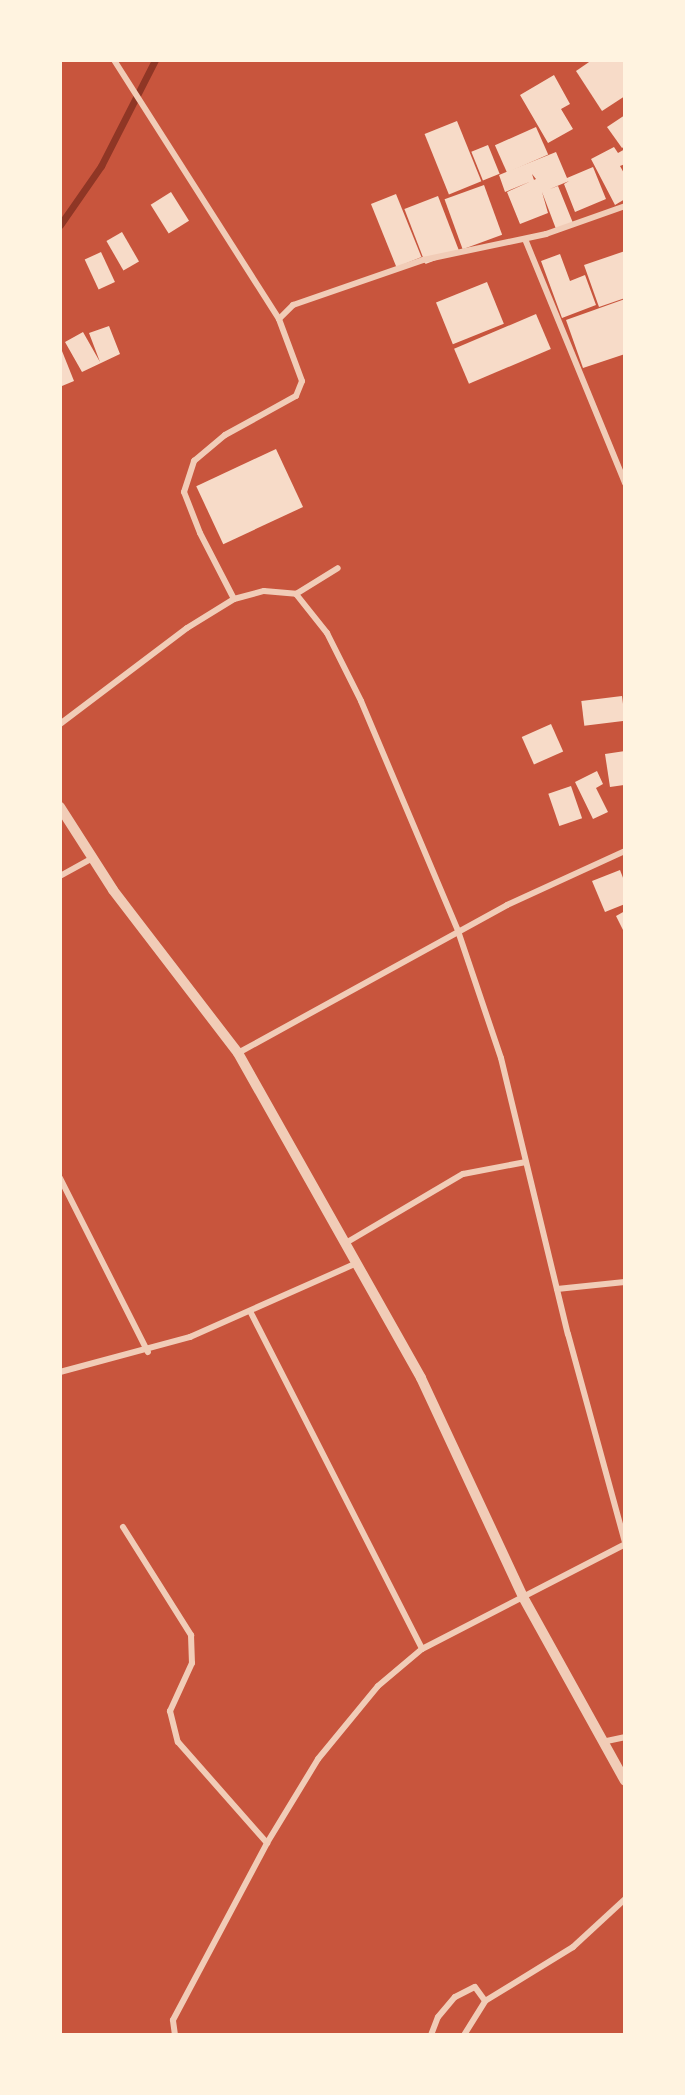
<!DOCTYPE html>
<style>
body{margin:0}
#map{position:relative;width:685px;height:2095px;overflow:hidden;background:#c8553d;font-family:Inter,sans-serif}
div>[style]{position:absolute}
.stream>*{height:7px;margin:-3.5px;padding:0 3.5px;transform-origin:3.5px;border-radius:3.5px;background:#8f3625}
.building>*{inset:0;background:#f7dbc8;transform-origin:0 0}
.minor>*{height:6px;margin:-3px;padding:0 3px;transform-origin:3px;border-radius:3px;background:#f1ccb7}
.tertiary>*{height:10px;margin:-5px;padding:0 5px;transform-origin:5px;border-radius:5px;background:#f1ccb7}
span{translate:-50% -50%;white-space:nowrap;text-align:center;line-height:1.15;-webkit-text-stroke:4.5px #fff3e0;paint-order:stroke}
.frame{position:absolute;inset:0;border:62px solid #fff3e0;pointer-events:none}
</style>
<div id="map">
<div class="stream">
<div style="left:60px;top:225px;width:72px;rotate:-55.2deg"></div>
<div style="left:101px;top:166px;width:119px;rotate:-63deg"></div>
</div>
<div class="building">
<div style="clip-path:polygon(592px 60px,625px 60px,625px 96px,602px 111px,576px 71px)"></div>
<div style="clip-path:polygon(554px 75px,570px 104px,561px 109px,573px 129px,548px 143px,520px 95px)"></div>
<div style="clip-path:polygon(625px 115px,625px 146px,622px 148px,607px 127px)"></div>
<div style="left:457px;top:121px;width:65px;height:35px;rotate:68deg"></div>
<div style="left:536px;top:127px;width:30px;height:45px;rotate:66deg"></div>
<div style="left:488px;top:145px;width:31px;height:18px;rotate:68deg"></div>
<div style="clip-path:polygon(614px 147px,618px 153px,625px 149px,625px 164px,620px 166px,625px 175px,625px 199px,615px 205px,591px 159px)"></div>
<div style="clip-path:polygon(556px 152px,567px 178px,593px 167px,606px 199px,575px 212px,564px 184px,569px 181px,550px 189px,558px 186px,573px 223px,556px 229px,542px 192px,548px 213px,520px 224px,507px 192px,536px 179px,532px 174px,534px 180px,505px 192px,499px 175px)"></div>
<div style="left:484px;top:185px;width:53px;height:42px;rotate:70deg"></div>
<div style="left:171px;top:192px;width:34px;height:24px;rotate:58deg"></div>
<div style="left:396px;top:194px;width:68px;height:27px;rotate:68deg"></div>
<div style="left:438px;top:196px;width:59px;height:36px;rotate:69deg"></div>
<div style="left:122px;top:232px;width:34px;height:18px;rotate:60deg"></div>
<div style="clip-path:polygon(625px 251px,625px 298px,599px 307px,584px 265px)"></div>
<div style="left:101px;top:252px;width:33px;height:18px;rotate:65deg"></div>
<div style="clip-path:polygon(560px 254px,570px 281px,585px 275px,596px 305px,562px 318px,541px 261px)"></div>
<div style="left:487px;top:282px;width:45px;height:55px;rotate:68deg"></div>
<div style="clip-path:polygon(625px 299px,625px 354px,583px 368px,566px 320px)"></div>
<div style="left:536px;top:314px;width:38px;height:89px;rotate:67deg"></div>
<div style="clip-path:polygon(109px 326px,120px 354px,82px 372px,65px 342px,83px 332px,100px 362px,89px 333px)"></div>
<div style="clip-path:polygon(62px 351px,74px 381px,62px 386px,60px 352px)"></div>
<div style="left:276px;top:449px;width:64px;height:88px;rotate:65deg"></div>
<div style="left:622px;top:696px;width:25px;height:41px;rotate:83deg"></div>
<div style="left:551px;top:724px;width:30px;height:32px;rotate:66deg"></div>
<div style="clip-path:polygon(625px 751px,624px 785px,610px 787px,605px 754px)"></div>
<div style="clip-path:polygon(597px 771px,603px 784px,596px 788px,608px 812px,593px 819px,575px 782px)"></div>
<div style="left:571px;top:786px;width:34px;height:24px;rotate:71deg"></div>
<div style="clip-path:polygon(620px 870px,625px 883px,625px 904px,605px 912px,592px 881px)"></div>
<div style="clip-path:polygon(625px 911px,625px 934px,616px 916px)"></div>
</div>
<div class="minor">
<div style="left:114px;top:60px;width:307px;rotate:57.5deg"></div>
<div style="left:525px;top:239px;width:264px;rotate:67.7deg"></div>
<div style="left:296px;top:594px;width:49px;rotate:-31.8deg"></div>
<div style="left:234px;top:599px;width:74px;rotate:-117.3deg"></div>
<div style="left:200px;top:533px;width:44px;rotate:-111.3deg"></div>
<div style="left:184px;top:492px;width:33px;rotate:-72deg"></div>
<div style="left:194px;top:461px;width:40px;rotate:-40deg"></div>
<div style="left:225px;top:435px;width:81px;rotate:-28.8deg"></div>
<div style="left:296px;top:396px;width:16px;rotate:-68deg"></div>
<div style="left:302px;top:381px;width:66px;rotate:-110.4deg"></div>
<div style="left:279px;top:319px;width:20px;rotate:-45deg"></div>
<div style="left:293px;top:305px;width:138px;rotate:-19.1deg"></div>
<div style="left:423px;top:260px;width:126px;rotate:-11.9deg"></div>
<div style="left:546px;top:234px;width:84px;rotate:-19.5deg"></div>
<div style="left:60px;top:724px;width:159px;rotate:-37.1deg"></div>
<div style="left:187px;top:628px;width:55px;rotate:-31.7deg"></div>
<div style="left:234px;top:599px;width:31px;rotate:-15deg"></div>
<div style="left:264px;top:591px;width:32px;rotate:5deg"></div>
<div style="left:296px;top:594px;width:50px;rotate:51.5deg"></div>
<div style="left:327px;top:633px;width:76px;rotate:63.4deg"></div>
<div style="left:361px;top:701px;width:250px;rotate:67.1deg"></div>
<div style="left:458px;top:931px;width:134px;rotate:71.3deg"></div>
<div style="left:501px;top:1058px;width:284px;rotate:76.4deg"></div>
<div style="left:568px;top:1334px;width:217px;rotate:74.7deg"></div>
<div style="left:60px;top:876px;width:35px;rotate:-29deg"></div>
<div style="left:238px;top:1053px;width:307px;rotate:-28.8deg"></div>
<div style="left:507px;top:905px;width:130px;rotate:-24.6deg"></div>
<div style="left:60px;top:1178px;width:195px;rotate:63.2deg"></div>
<div style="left:344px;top:1244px;width:138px;rotate:-30.5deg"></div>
<div style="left:463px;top:1174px;width:64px;rotate:-10.8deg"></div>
<div style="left:557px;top:1289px;width:68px;rotate:-5.9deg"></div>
<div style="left:251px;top:1313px;width:377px;rotate:63deg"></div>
<div style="left:60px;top:1372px;width:135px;rotate:-15.1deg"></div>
<div style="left:190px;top:1337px;width:180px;rotate:-23.9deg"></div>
<div style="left:123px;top:1527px;width:128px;rotate:57.8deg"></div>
<div style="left:191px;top:1635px;width:28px;rotate:88deg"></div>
<div style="left:192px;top:1663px;width:53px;rotate:114.6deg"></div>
<div style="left:170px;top:1711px;width:32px;rotate:76deg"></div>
<div style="left:178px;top:1742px;width:135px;rotate:48.6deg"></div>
<div style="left:602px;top:1742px;width:24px;rotate:-12deg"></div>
<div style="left:175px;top:2035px;width:15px;rotate:-98deg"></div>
<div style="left:173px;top:2020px;width:200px;rotate:-62deg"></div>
<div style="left:267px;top:1843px;width:98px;rotate:-58.7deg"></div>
<div style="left:318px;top:1759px;width:94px;rotate:-50.6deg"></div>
<div style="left:378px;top:1686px;width:57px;rotate:-40.1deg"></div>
<div style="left:422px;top:1649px;width:229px;rotate:-27.3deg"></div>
<div style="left:431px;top:2035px;width:19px;rotate:-69deg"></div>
<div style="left:438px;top:2017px;width:26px;rotate:-50deg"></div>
<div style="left:455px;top:1997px;width:22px;rotate:-27deg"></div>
<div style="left:475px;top:1987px;width:17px;rotate:54deg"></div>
<div style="left:464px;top:2035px;width:40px;rotate:-58deg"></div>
<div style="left:485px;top:2001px;width:103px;rotate:-31.5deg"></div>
<div style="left:573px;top:1947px;width:71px;rotate:-42.7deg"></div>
</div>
<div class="tertiary">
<div style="left:60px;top:807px;width:98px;rotate:57.4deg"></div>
<div style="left:113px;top:890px;width:205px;rotate:52.5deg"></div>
<div style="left:238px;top:1053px;width:373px;rotate:60.6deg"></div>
<div style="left:421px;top:1378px;width:242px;rotate:65deg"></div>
<div style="left:523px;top:1597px;width:210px;rotate:61deg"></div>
</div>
<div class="frame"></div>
</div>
